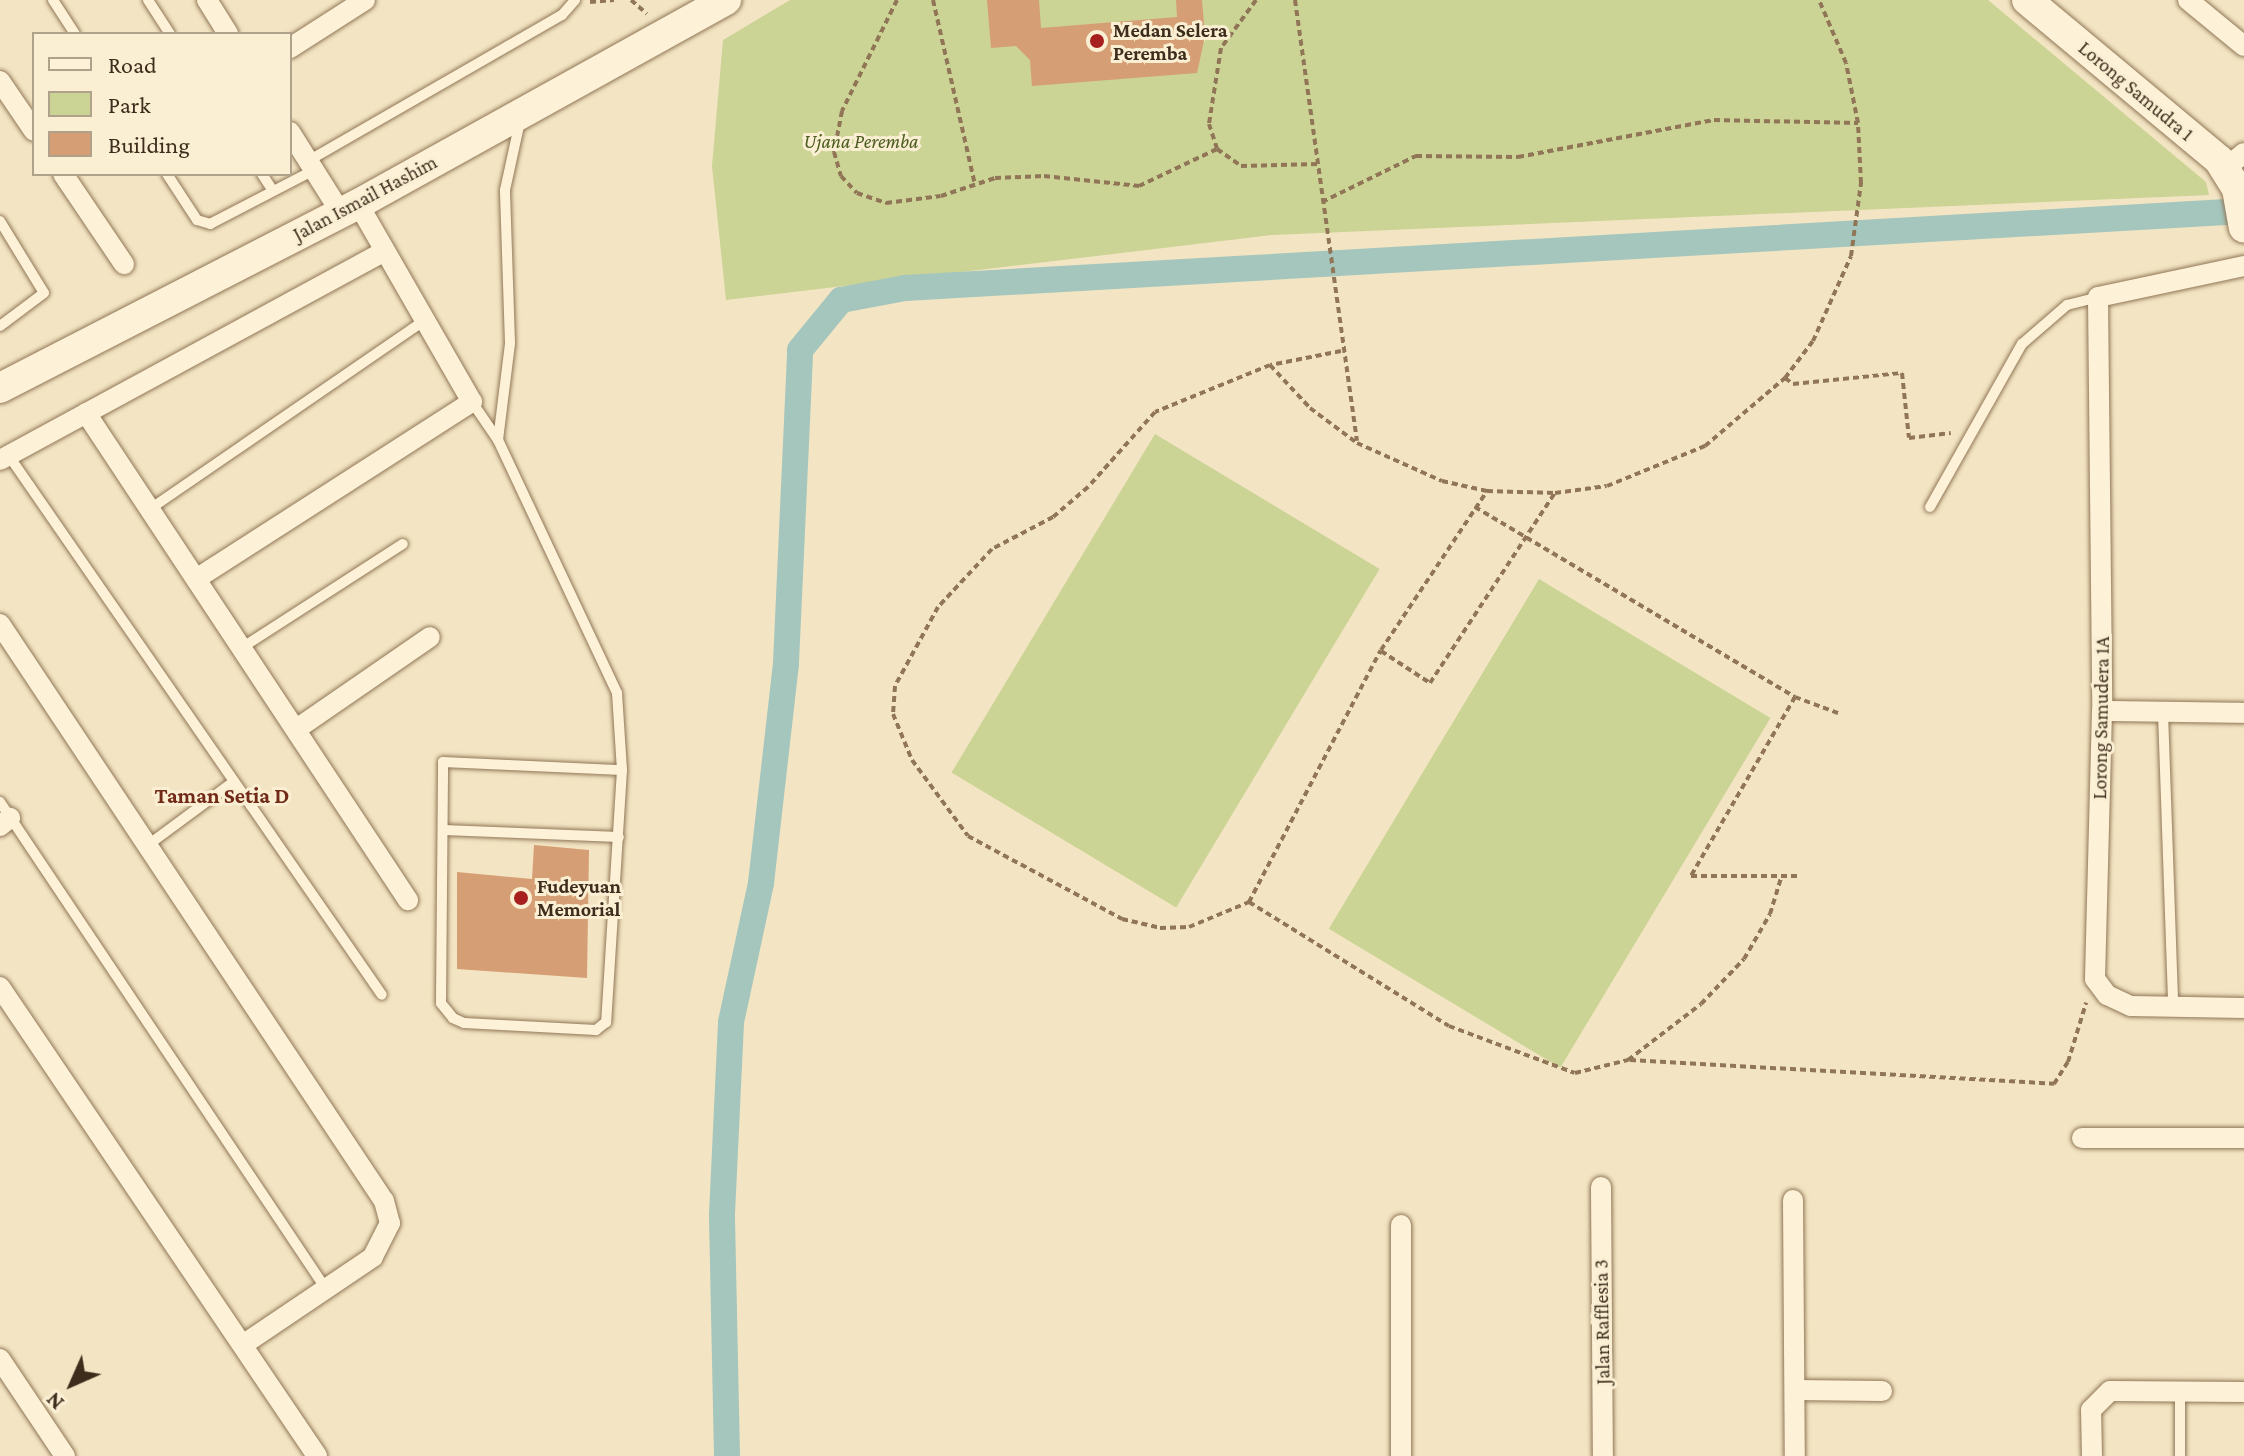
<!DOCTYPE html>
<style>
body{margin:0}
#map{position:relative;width:2244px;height:1456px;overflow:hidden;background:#f3e5c3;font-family:"Crimson Pro",serif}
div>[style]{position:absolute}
.green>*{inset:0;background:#cbd395;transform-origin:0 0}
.canal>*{height:26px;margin:-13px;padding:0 13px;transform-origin:13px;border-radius:13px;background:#a5c6bd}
.building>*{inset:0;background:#d69e74}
.path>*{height:4px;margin-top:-2px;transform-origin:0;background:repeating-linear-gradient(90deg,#907657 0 6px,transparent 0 10px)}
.roads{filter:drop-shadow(0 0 2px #907657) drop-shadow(0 0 2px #907657)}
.lane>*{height:10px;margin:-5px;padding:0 5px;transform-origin:5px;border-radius:5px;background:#fdf2d7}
.street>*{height:20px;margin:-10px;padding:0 10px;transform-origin:10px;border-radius:10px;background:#fdf2d7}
.secondary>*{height:30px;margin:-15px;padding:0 15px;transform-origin:15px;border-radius:15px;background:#fdf2d7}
.dots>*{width:22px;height:22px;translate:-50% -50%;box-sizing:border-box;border:4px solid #faefd3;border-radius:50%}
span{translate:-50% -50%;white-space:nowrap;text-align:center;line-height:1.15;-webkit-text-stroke:6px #faefd3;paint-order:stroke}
.poi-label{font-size:20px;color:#3e2d1d;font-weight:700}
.left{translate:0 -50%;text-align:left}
.street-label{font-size:20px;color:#3e2d1d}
.park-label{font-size:20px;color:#4d5d21;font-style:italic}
.neighbourhood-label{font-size:22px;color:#712a17;font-weight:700}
.legend{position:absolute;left:32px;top:32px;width:260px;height:144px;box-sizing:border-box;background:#faefd3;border:2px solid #afa18a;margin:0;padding:10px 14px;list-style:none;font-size:24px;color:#3e2d1d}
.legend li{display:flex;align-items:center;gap:16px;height:40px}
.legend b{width:40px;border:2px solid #afa18a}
.north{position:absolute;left:32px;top:1344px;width:80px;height:80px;-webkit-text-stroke:6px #faefd3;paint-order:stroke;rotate:225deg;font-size:22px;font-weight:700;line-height:32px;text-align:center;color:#3e2d1d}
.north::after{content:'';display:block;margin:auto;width:28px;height:36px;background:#3e2d1d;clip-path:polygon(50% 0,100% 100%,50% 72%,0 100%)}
</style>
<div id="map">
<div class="green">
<div style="clip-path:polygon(790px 0,1988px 0,2206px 182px,2209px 195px,1273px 235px,726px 300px,712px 166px,723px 40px)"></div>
<div style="left:1155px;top:434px;width:262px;height:395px;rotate:31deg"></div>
<div style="left:1539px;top:579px;width:270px;height:408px;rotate:31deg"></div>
</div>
<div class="canal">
<div style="left:727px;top:1456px;width:242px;rotate:-91.2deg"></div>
<div style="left:722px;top:1214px;width:192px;rotate:-87.3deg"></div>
<div style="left:731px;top:1022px;width:142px;rotate:-77.8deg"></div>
<div style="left:761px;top:883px;width:221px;rotate:-83.5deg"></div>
<div style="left:786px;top:663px;width:313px;rotate:-87.4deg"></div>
<div style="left:800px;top:350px;width:65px;rotate:-50.6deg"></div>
<div style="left:841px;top:300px;width:65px;rotate:-10.6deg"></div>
<div style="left:905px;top:288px;width:1341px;rotate:-3.29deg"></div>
</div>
<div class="building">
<div style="clip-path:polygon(987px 0,1039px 0,1041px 28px,1177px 17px,1176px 0,1202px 0,1205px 36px,1197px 73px,1032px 86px,1030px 60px,1016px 46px,991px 48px)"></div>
<div style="clip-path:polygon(534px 845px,589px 850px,587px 978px,457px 969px,457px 872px,532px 879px)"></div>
</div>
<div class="path">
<div style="left:631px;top:0;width:21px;rotate:41deg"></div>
<div style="left:897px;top:0;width:124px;rotate:116.4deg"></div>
<div style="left:842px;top:111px;width:42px;rotate:101deg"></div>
<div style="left:834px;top:152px;width:25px;rotate:74deg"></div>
<div style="left:841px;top:176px;width:23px;rotate:47deg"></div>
<div style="left:857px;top:193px;width:31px;rotate:19deg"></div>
<div style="left:886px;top:203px;width:55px;rotate:-7.3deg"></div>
<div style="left:941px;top:196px;width:57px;rotate:-18.4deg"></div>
<div style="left:995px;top:178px;width:49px;rotate:-2.3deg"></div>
<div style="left:1044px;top:176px;width:96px;rotate:6deg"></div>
<div style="left:1139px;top:186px;width:86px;rotate:-25.4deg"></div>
<div style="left:933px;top:0;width:190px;rotate:77.2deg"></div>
<div style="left:1256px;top:0;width:59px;rotate:126.1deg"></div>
<div style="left:1221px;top:48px;width:77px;rotate:99deg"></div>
<div style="left:1209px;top:124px;width:26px;rotate:72deg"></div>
<div style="left:1217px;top:149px;width:29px;rotate:35deg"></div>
<div style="left:1241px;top:166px;width:76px;rotate:-1.5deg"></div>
<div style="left:1295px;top:0;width:445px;rotate:82deg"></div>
<div style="left:590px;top:2px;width:24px;rotate:-5deg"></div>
<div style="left:1322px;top:202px;width:105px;rotate:-26.1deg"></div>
<div style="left:1416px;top:156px;width:102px;rotate:0.6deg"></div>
<div style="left:1518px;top:157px;width:199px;rotate:-10.7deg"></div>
<div style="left:1714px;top:120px;width:144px;rotate:1.2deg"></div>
<div style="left:1341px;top:351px;width:72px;rotate:168.8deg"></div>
<div style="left:1270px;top:365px;width:124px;rotate:157.8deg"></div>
<div style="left:1155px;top:412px;width:101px;rotate:131.8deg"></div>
<div style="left:1088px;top:487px;width:46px;rotate:139.4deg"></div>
<div style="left:1053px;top:517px;width:69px;rotate:152.3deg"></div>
<div style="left:992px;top:549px;width:79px;rotate:133deg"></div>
<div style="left:938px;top:607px;width:90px;rotate:118.6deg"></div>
<div style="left:895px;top:686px;width:28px;rotate:94deg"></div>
<div style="left:893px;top:714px;width:50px;rotate:67.6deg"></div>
<div style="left:912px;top:760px;width:94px;rotate:53.6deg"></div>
<div style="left:968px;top:836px;width:175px;rotate:28.3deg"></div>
<div style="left:1122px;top:919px;width:39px;rotate:13deg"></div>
<div style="left:1160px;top:928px;width:29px;rotate:-2deg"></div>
<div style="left:1189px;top:927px;width:65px;rotate:-22.6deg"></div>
<div style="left:1249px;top:902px;width:284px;rotate:-62.4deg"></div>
<div style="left:1381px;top:650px;width:191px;rotate:-56.3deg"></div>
<div style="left:1270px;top:365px;width:59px;rotate:47.1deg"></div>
<div style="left:1310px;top:408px;width:59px;rotate:36.7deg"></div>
<div style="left:1357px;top:443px;width:93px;rotate:24.1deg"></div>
<div style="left:1442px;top:481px;width:46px;rotate:12.5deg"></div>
<div style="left:1487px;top:491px;width:68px;rotate:1.7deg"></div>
<div style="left:1555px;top:493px;width:52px;rotate:-7.7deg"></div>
<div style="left:1607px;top:486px;width:106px;rotate:-22.2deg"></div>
<div style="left:1705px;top:446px;width:105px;rotate:-40.4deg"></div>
<div style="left:1785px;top:378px;width:46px;rotate:-52.9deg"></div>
<div style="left:1813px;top:341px;width:93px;rotate:-65.9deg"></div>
<div style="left:1851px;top:256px;width:74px;rotate:-82.2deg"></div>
<div style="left:1861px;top:183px;width:60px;rotate:-92.9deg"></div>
<div style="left:1858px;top:123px;width:61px;rotate:-101.3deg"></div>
<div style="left:1846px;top:63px;width:69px;rotate:-113.2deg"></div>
<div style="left:1785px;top:378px;width:10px;rotate:37deg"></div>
<div style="left:1793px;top:384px;width:110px;rotate:-5.8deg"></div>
<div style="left:1902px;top:373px;width:65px;rotate:83.9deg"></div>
<div style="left:1909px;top:438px;width:42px;rotate:-6.8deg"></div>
<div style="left:1475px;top:507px;width:372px;rotate:30.7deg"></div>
<div style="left:1795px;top:697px;width:46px;rotate:20.4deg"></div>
<div style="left:1381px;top:651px;width:59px;rotate:33.1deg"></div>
<div style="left:1430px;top:683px;width:227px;rotate:-56.7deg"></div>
<div style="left:1795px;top:697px;width:207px;rotate:120.2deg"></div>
<div style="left:1691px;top:876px;width:109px"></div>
<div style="left:1249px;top:902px;width:235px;rotate:31.8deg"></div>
<div style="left:1449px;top:1026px;width:134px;rotate:20.5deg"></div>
<div style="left:1575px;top:1073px;width:55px;rotate:-13.8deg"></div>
<div style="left:1628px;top:1060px;width:92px;rotate:-37.5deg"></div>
<div style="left:1701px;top:1004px;width:62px;rotate:-46.3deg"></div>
<div style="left:1744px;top:959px;width:52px;rotate:-60deg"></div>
<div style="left:1770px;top:914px;width:39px;rotate:-73deg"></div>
<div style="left:1630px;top:1060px;width:425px;rotate:3.2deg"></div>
<div style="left:2054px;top:1084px;width:26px;rotate:-58deg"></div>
<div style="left:2068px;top:1062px;width:62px;rotate:-73deg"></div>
</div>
<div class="roads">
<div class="lane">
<div style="left:53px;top:0;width:40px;rotate:57.1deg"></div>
<div style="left:148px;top:0;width:40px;rotate:57.1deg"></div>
<div style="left:308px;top:161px;width:293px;rotate:-29.9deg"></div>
<div style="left:562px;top:15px;width:20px;rotate:-49deg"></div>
<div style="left:167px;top:174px;width:55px;rotate:56.9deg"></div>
<div style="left:197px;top:220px;width:14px;rotate:17deg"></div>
<div style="left:210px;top:224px;width:117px;rotate:-27.4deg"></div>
<div style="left:262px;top:174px;width:20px;rotate:57deg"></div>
<div style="left:0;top:221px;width:84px;rotate:58.6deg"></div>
<div style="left:44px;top:293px;width:55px;rotate:143.1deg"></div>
<div style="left:472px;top:402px;width:46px;rotate:55.6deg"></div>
<div style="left:498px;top:440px;width:280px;rotate:64.8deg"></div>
<div style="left:617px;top:693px;width:77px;rotate:86.3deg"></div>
<div style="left:622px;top:770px;width:253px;rotate:93.6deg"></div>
<div style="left:606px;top:1022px;width:13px;rotate:141deg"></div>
<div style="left:596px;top:1030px;width:132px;rotate:-177deg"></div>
<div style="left:464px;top:1023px;width:12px;rotate:-156deg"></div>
<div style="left:453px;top:1018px;width:19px;rotate:-129deg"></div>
<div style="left:441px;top:1003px;width:241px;rotate:-89.5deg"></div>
<div style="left:443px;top:762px;width:179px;rotate:2.6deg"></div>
<div style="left:498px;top:440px;width:98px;rotate:-82.9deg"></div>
<div style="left:510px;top:343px;width:153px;rotate:-91.9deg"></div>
<div style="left:505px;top:190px;width:71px;rotate:-77.7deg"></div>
<div style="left:9px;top:456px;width:655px;rotate:55.32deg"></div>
<div style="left:1930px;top:507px;width:187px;rotate:-60.6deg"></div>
<div style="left:2022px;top:344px;width:60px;rotate:-40.9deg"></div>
<div style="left:2067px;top:305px;width:32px;rotate:-14deg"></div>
<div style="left:150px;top:509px;width:334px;rotate:-34.5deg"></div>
<div style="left:243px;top:647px;width:190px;rotate:-32.8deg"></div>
<div style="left:2163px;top:713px;width:293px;rotate:88deg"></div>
<div style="left:0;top:802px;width:586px;rotate:56.2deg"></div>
<div style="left:444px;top:830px;width:175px;rotate:2.3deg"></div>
<div style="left:148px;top:845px;width:106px;rotate:-36.5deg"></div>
<div style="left:2180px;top:1456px;width:64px;rotate:-90deg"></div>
</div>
<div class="street">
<div style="left:207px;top:0;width:40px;rotate:58deg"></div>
<div style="left:2188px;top:0;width:72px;rotate:39.4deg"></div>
<div style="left:290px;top:48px;width:89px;rotate:-32.6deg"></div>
<div style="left:0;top:81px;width:60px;rotate:55.8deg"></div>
<div style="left:290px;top:132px;width:96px;rotate:57.8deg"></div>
<div style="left:2226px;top:168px;width:23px;rotate:-40deg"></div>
<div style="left:63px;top:174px;width:109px;rotate:55.9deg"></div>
<div style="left:2244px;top:266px;width:149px;rotate:168deg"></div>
<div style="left:2098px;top:297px;width:414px;rotate:89.4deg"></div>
<div style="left:2102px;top:711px;width:268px;rotate:91.5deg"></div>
<div style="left:2095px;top:979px;width:20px;rotate:53deg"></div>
<div style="left:2107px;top:995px;width:26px;rotate:25deg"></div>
<div style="left:2131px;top:1006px;width:113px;rotate:1deg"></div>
<div style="left:86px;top:413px;width:584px;rotate:56.53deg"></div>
<div style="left:0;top:460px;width:438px;rotate:-28.5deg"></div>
<div style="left:196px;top:579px;width:328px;rotate:-32.7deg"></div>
<div style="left:472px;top:402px;width:228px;rotate:-119.9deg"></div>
<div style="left:0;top:624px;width:693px;rotate:56.36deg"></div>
<div style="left:384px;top:1201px;width:23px;rotate:75deg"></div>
<div style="left:390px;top:1223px;width:38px;rotate:117deg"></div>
<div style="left:373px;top:1257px;width:156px;rotate:146deg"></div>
<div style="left:2102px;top:711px;width:142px;rotate:0.8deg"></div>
<div style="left:298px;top:728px;width:160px;rotate:-34.6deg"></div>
<div style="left:0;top:826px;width:13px;rotate:-39deg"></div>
<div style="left:0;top:987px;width:566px;rotate:55.94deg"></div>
<div style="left:2082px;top:1138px;width:162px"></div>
<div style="left:1601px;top:1187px;width:269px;rotate:89.6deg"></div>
<div style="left:1793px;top:1200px;width:256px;rotate:89.6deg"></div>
<div style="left:0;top:1359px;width:117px;rotate:56.2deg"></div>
<div style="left:1795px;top:1390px;width:87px;rotate:0.7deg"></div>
<div style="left:1401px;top:1456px;width:231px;rotate:-90deg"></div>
<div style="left:2092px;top:1456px;width:46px;rotate:-91.2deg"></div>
<div style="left:2091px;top:1410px;width:27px;rotate:-45deg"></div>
<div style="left:2110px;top:1391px;width:134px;rotate:0.4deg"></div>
</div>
<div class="secondary">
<div style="left:2027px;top:0;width:250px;rotate:39.8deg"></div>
<div style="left:2219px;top:160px;width:34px;rotate:58deg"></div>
<div style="left:2237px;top:189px;width:39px;rotate:80deg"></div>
<div style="left:0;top:388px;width:403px;rotate:-27.2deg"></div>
<div style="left:358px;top:204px;width:421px;rotate:-29deg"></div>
</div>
</div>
<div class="dots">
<div style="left:1097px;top:41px;background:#a7201f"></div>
<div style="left:521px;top:898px;background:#a7201f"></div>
</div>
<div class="poi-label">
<span class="left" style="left:1113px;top:42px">Medan Selera<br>Peremba</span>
<span class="left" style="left:537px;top:898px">Fudeyuan<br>Memorial</span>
</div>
<div class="street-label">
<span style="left:2136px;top:91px;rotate:40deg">Lorong Samudra 1</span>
<span style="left:365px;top:198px;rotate:-28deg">Jalan Ismail Hashim</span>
<span style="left:2101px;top:718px;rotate:-89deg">Lorong Samudera 1A</span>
<span style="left:1602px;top:1322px;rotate:-91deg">Jalan Rafflesia 3</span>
</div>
<div class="park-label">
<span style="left:861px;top:141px">Ujana Peremba</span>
</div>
<div class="neighbourhood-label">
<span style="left:222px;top:796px">Taman Setia D</span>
</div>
<ul class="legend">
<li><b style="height:10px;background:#fdf2d7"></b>Road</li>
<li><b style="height:22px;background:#cbd395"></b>Park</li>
<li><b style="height:22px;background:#d69e74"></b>Building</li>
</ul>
<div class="north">N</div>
</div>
